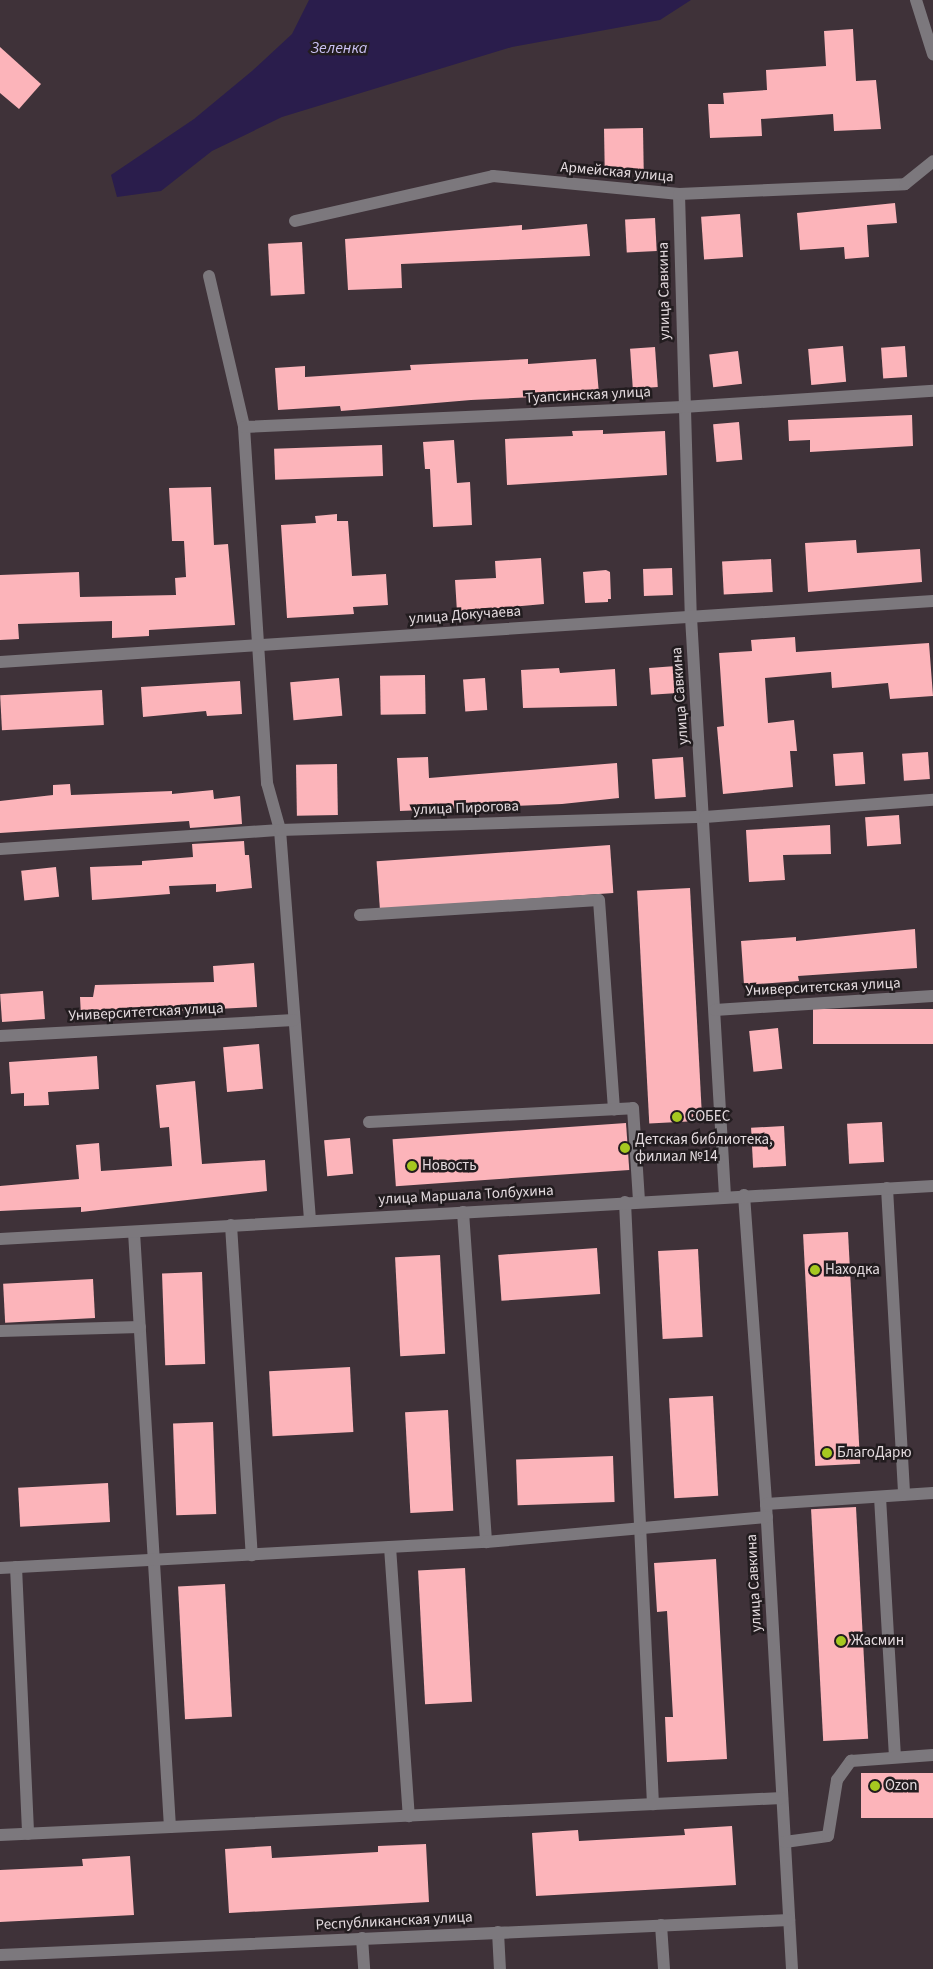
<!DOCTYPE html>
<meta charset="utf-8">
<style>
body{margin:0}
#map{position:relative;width:933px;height:1969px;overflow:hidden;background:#3f3239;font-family:"Source Sans 3",sans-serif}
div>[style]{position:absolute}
.water>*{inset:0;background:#2a1d4c}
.building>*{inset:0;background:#fcb4ba;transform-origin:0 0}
.minor>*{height:12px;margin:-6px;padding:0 6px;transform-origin:6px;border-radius:6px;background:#7c787d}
.dots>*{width:14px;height:14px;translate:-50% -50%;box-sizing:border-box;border:2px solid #221c1f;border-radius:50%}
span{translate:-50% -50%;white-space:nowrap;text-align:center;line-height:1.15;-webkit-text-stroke:5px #221c1f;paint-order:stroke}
.street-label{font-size:15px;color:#e3dade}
.poi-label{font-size:15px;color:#e3dade}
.left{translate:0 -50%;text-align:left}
.water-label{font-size:16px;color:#cac1f2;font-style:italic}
</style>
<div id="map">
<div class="water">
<div style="clip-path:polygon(309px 0,691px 0,660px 20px,512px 47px,282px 117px,212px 151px,161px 191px,117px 197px,111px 175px,194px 119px,252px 71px,292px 34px)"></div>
</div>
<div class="building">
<div style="clip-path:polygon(853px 29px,856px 81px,876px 80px,881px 129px,834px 131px,833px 114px,761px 119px,762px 136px,710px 138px,708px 104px,724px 104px,723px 93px,767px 90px,766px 70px,826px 66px,824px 31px)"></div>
<div style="clip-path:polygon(0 47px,41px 84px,19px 109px,0 93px)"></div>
<div style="left:643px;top:128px;width:42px;height:39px;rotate:89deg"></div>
<div style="clip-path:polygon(895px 203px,897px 223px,867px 225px,869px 257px,845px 259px,844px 247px,800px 250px,797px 213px)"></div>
<div style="left:740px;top:214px;width:43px;height:39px;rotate:86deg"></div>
<div style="left:655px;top:218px;width:33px;height:30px;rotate:87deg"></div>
<div style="clip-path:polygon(587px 224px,590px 256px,401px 264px,402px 288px,348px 290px,345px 239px,522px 225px,522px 230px)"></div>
<div style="left:302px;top:242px;width:52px;height:34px;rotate:87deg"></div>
<div style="left:843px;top:346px;width:36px;height:35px;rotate:85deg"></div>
<div style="left:905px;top:346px;width:31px;height:24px;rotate:86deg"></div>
<div style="left:655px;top:347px;width:40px;height:25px;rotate:86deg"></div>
<div style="left:738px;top:351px;width:33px;height:29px;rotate:83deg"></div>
<div style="clip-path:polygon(528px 359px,528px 364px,596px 359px,599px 394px,471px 400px,341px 411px,340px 406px,278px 410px,275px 368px,305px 366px,305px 377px,411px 370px,410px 365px)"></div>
<div style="clip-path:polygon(912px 415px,913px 446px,810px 452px,810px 440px,789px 441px,788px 420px)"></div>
<div style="left:739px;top:422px;width:38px;height:26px;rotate:85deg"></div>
<div style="clip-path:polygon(603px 430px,603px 434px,665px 431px,667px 475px,507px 485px,505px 439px,573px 436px,572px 431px)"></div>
<div style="clip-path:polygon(454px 440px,457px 483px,470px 482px,472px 525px,433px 527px,430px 469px,425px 469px,423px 442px)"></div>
<div style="left:382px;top:445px;width:31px;height:108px;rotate:88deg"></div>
<div style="clip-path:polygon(211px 487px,214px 545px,228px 544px,235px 625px,149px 630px,149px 636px,112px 638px,112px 621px,18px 624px,19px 639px,0 640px,0 575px,79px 572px,80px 597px,176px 595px,175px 578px,186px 577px,184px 541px,172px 541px,169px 488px)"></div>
<div style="clip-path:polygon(337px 514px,337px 521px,348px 521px,352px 576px,386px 574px,388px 605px,353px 607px,354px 614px,287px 618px,281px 525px,316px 523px,315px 516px)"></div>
<div style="clip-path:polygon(856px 540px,857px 553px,920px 549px,922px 582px,808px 592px,805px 543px)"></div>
<div style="clip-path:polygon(541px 558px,544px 604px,457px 612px,455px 580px,496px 578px,495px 561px)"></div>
<div style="left:771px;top:559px;width:33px;height:49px;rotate:87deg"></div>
<div style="left:672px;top:568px;width:27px;height:29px;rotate:88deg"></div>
<div style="clip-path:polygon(606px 570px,610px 572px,611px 599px,608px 599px,608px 602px,585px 603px,583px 572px)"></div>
<div style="clip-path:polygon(795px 637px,796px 652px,929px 643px,933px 696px,890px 699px,888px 683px,832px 688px,831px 672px,765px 678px,768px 723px,794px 720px,797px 751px,790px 751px,793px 787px,723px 794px,717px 727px,724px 726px,719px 653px,752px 651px,751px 640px)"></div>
<div style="left:676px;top:666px;width:27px;height:27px;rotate:86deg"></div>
<div style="clip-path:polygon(559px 668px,560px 673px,615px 669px,617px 706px,523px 708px,521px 670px)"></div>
<div style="left:425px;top:675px;width:39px;height:45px;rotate:89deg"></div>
<div style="left:339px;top:678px;width:38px;height:49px;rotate:85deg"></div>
<div style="left:485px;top:678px;width:32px;height:22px;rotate:86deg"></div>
<div style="clip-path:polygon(240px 681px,242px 714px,207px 716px,206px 711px,143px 717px,141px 687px)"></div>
<div style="left:102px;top:690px;width:35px;height:102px;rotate:87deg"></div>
<div style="left:863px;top:752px;width:32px;height:30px;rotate:86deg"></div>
<div style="left:928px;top:752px;width:27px;height:26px;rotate:86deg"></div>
<div style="clip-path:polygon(428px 757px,429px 778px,617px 763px,619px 798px,562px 804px,400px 811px,397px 758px)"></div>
<div style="left:683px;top:757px;width:40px;height:31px;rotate:86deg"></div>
<div style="left:337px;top:764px;width:51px;height:41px;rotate:89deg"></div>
<div style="clip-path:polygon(70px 784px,71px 795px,172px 791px,172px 794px,213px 790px,214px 799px,240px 796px,242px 824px,190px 828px,189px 821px,0 833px,0 801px,53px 795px,53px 785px)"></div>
<div style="left:899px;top:815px;width:29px;height:34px;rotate:86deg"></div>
<div style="clip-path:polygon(830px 825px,831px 854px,783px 855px,785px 880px,749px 882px,746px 830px)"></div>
<div style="clip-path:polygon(244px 841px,245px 855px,249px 855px,252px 888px,216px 892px,216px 884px,169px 886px,170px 894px,92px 900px,90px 867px,142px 865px,142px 861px,193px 857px,192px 844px)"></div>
<div style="left:610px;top:845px;width:48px;height:234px;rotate:86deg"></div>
<div style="left:56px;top:867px;width:30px;height:35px;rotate:84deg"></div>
<div style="left:690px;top:888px;width:233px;height:53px;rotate:87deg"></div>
<div style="clip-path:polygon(915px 929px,917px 968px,798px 976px,799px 981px,744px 985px,741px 941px,796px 937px,796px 941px)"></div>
<div style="clip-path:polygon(254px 963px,257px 1007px,81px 1016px,80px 997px,93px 997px,95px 985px,214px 982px,213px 966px)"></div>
<div style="left:43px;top:991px;width:28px;height:43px;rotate:86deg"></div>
<div style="left:933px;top:1009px;width:35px;height:120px;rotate:90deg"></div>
<div style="left:778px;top:1028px;width:41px;height:29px;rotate:84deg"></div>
<div style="left:259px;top:1044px;width:45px;height:36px;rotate:85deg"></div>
<div style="clip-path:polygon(97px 1056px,99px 1089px,48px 1092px,49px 1105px,24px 1106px,24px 1093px,11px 1094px,9px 1062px)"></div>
<div style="clip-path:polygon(195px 1081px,202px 1164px,265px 1160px,267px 1191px,81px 1212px,81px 1207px,0 1211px,0 1186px,79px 1179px,76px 1145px,99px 1143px,101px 1171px,172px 1166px,169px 1127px,160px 1128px,156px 1085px)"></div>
<div style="left:882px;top:1122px;width:40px;height:35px;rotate:87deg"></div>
<div style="left:626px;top:1123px;width:47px;height:234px;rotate:86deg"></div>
<div style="left:784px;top:1126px;width:40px;height:33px;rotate:87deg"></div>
<div style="left:350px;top:1138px;width:36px;height:26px;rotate:85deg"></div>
<div style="left:848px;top:1232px;width:232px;height:45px;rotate:87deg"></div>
<div style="left:597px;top:1248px;width:46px;height:99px;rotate:86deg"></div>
<div style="left:698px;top:1249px;width:88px;height:40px;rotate:87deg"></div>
<div style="left:440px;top:1255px;width:99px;height:45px;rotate:87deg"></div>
<div style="left:202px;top:1272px;width:92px;height:40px;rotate:88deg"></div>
<div style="left:93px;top:1279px;width:39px;height:90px;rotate:87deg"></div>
<div style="left:350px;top:1367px;width:65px;height:81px;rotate:87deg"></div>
<div style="left:713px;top:1396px;width:100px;height:44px;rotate:87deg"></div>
<div style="left:448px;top:1410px;width:101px;height:43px;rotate:87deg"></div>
<div style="left:213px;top:1422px;width:92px;height:40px;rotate:88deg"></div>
<div style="left:613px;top:1456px;width:46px;height:97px;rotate:88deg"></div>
<div style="left:108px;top:1483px;width:39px;height:90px;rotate:87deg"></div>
<div style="left:856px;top:1507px;width:232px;height:45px;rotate:87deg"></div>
<div style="clip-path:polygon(716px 1559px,727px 1759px,667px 1762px,665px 1717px,673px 1717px,667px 1611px,657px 1612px,654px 1563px)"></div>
<div style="left:465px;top:1568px;width:134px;height:47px;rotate:87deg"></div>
<div style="left:225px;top:1584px;width:133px;height:47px;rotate:87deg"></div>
<div style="left:933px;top:1773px;width:45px;height:72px;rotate:90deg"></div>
<div style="clip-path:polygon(732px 1826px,736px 1885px,536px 1896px,532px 1833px,578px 1830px,579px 1841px,685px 1835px,684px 1829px)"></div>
<div style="clip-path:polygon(426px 1844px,429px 1902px,229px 1913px,225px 1849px,271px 1846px,272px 1858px,378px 1852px,378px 1846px)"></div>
<div style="clip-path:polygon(130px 1856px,134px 1915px,0 1922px,0 1870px,83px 1866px,82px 1859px)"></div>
</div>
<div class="minor">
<div style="left:916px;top:0;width:57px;rotate:72.5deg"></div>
<div style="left:679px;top:194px;width:423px;rotate:88.4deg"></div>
<div style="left:691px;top:617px;width:580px;rotate:86.64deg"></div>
<div style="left:295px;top:221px;width:203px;rotate:-12.8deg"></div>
<div style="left:493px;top:176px;width:187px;rotate:5.5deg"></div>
<div style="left:679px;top:194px;width:226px;rotate:-2.5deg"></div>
<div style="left:905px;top:184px;width:36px;rotate:-39deg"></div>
<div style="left:209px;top:276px;width:155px;rotate:76.9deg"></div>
<div style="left:244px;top:427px;width:357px;rotate:86.3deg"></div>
<div style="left:267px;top:783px;width:49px;rotate:74.5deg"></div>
<div style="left:280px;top:830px;width:391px;rotate:85.6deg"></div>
<div style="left:244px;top:427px;width:439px;rotate:-2.6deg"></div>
<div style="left:683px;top:407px;width:251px;rotate:-3.7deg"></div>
<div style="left:0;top:662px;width:935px;rotate:-3.74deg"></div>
<div style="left:0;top:849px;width:281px;rotate:-3.9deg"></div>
<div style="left:280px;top:830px;width:425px;rotate:-1.8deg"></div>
<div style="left:705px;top:817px;width:229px;rotate:-4.3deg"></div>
<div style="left:360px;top:915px;width:239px;rotate:-3.6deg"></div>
<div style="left:599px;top:900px;width:210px;rotate:85.9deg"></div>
<div style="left:715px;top:1010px;width:218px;rotate:-3.7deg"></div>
<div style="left:0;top:1036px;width:294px;rotate:-3.1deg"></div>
<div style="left:369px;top:1122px;width:264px;rotate:-3deg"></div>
<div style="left:633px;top:1108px;width:93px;rotate:86.3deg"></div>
<div style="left:887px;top:1188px;width:307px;rotate:86.8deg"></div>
<div style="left:744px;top:1195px;width:310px;rotate:85.9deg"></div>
<div style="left:766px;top:1504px;width:466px;rotate:86.8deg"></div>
<div style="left:625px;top:1202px;width:603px;rotate:87.34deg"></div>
<div style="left:463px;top:1212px;width:331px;rotate:86deg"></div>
<div style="left:231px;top:1225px;width:331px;rotate:86.4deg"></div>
<div style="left:134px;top:1232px;width:596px;rotate:86.54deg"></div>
<div style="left:0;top:1239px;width:935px;rotate:-3.25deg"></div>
<div style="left:0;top:1331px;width:140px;rotate:-1.6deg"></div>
<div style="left:880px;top:1497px;width:260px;rotate:86.7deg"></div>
<div style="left:766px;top:1504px;width:167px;rotate:-3.8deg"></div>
<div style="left:390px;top:1547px;width:270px;rotate:86deg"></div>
<div style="left:16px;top:1567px;width:267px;rotate:87.4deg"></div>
<div style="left:0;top:1568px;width:487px;rotate:-3.1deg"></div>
<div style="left:486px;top:1542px;width:282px;rotate:-5.1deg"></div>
<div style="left:0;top:1835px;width:783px;rotate:-2.71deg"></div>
<div style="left:785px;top:1842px;width:43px;rotate:-7.9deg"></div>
<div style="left:828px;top:1836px;width:57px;rotate:-80.9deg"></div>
<div style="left:837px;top:1780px;width:24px;rotate:-54deg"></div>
<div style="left:851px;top:1761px;width:82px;rotate:-4.2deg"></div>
<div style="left:661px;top:1925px;width:44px;rotate:86.1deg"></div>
<div style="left:498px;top:1932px;width:37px;rotate:87deg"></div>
<div style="left:362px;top:1938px;width:31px;rotate:86deg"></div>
<div style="left:0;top:1955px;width:790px;rotate:-2.54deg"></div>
</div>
<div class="dots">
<div style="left:677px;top:1117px;background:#a6c820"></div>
<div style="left:625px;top:1148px;background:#a6c820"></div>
<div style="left:412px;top:1166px;background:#a6c820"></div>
<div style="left:815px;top:1270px;background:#a6c820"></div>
<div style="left:827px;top:1453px;background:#a6c820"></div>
<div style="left:841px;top:1641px;background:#a6c820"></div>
<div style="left:875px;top:1786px;background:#a6c820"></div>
</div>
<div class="street-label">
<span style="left:617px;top:172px;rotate:5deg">Армейская улица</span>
<span style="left:664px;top:291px;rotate:-91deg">улица Савкина</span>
<span style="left:588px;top:395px;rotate:-3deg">Туапсинская улица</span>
<span style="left:465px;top:615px;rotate:-4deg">улица Докучаева</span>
<span style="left:680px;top:696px;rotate:-94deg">улица Савкина</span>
<span style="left:466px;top:808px;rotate:-2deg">улица Пирогова</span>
<span style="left:823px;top:987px;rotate:-3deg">Университетская улица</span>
<span style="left:146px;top:1012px;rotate:-3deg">Университетская улица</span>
<span style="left:466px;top:1195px;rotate:-3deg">улица Маршала Толбухина</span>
<span style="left:754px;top:1583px;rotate:-93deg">улица Савкина</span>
<span style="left:394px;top:1921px;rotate:-3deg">Республиканская улица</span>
</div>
<div class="poi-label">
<span class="left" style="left:687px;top:1117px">СОБЕС</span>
<span class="left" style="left:635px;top:1148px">Детская библиотека,<br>филиал №14</span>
<span class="left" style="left:422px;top:1166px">Новость</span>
<span class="left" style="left:825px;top:1270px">Находка</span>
<span class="left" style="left:837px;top:1453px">БлагоДарю</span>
<span class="left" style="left:851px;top:1641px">Жасмин</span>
<span class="left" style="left:885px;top:1786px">Ozon</span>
</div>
<div class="water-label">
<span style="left:339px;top:48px">Зеленка</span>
</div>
</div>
